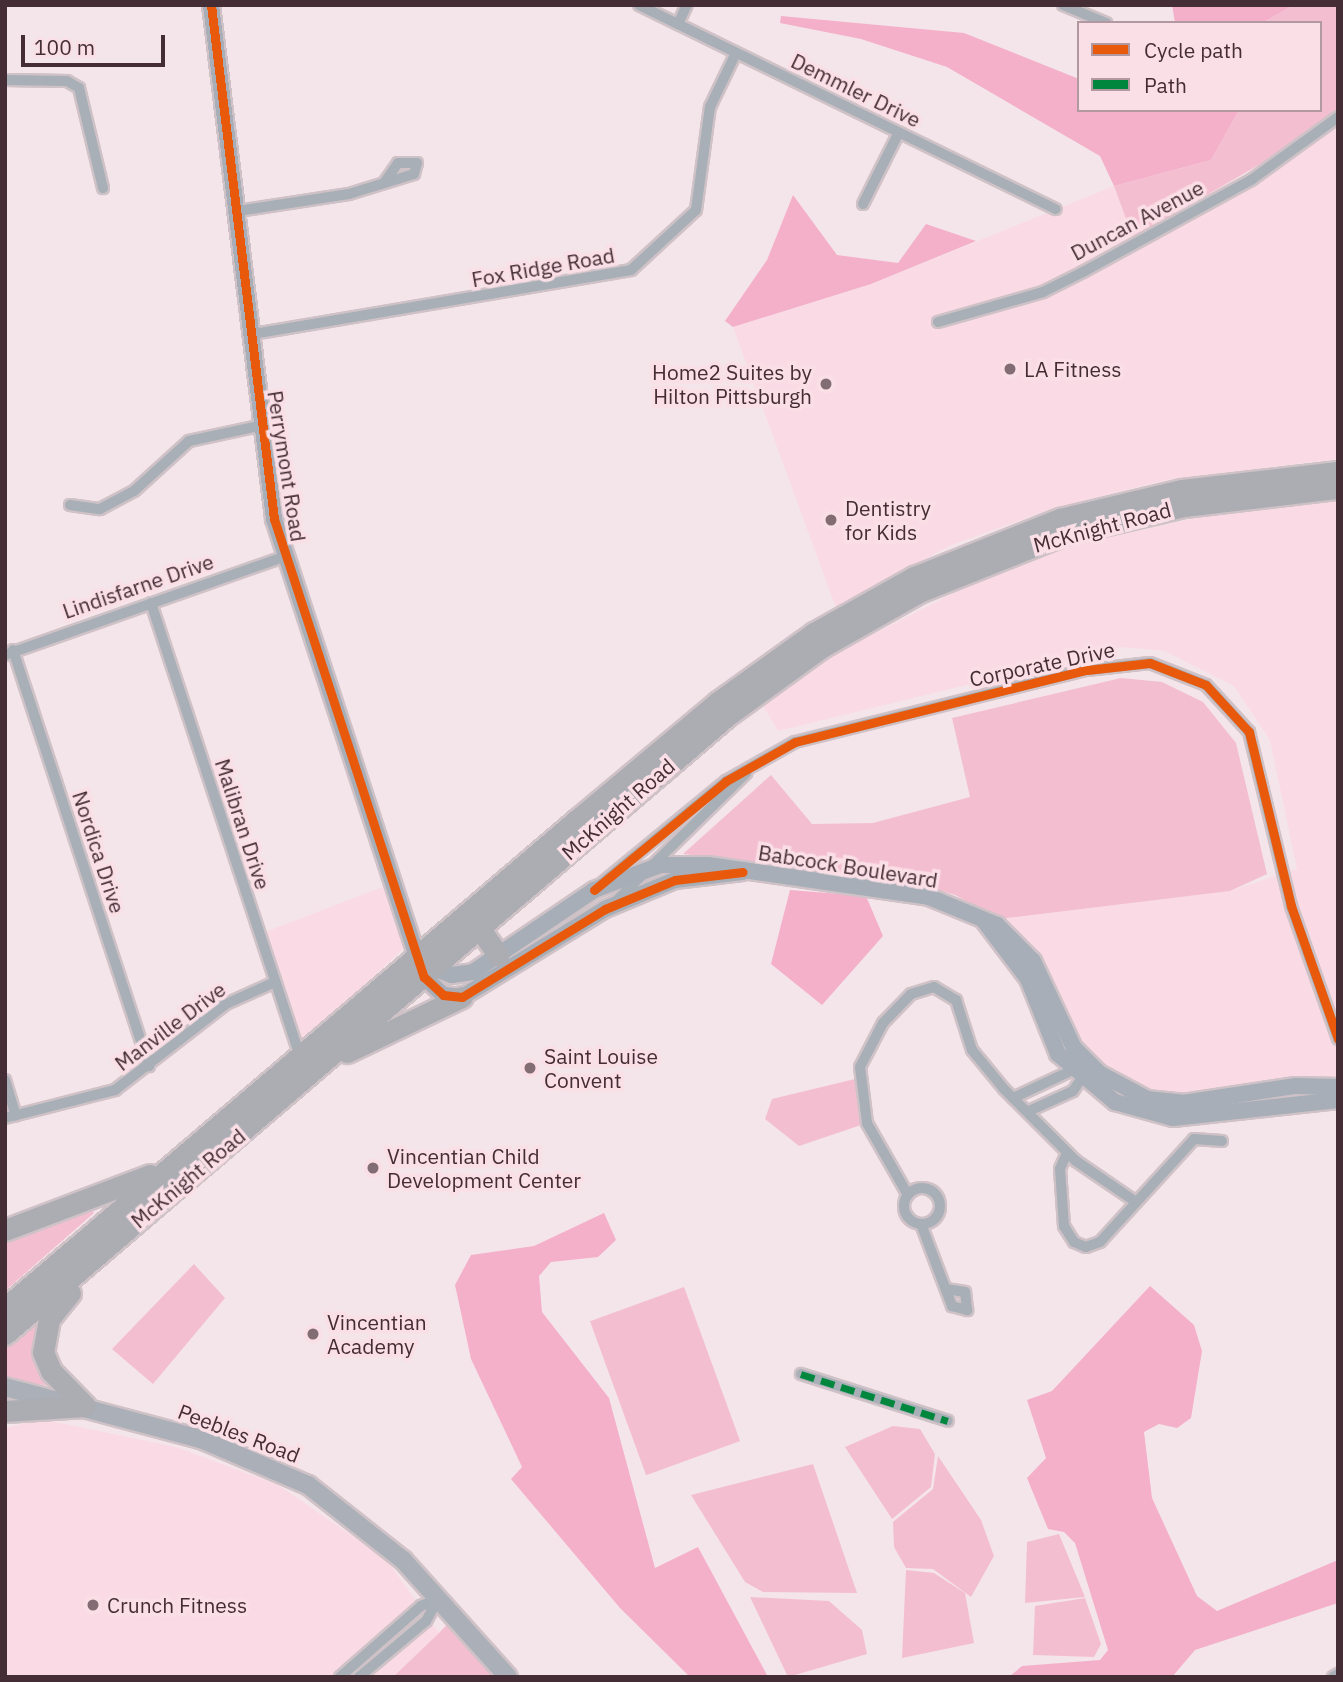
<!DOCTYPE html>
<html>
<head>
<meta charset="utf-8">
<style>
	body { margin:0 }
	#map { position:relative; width:1343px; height:1682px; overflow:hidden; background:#f4e5ea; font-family:"IBM Plex Sans",sans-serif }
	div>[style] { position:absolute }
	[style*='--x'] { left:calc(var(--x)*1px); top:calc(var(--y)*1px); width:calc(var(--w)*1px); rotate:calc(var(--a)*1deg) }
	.built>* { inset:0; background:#fadbe5 }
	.green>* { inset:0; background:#f4bed1; transform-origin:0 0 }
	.forest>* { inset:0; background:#f4b0c9 }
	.roads { filter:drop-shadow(2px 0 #cfc2c7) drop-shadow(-2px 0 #cfc2c7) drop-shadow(0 2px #cfc2c7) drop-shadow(0 -2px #cfc2c7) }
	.street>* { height:10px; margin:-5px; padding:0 5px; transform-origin:5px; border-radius:5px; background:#a8afb7 }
	.street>.ring { margin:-5px; padding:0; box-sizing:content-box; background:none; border:10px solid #a8afb7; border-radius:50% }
	.secondary>* { height:16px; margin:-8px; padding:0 8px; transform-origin:8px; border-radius:8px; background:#a7aeb7 }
	.primary>* { height:18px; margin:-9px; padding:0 9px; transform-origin:9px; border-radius:9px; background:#abafb7 }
	.highway>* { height:21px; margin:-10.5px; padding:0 10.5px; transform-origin:10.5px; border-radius:10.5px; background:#acacb3 }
	.quiet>* { height:7px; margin-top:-3.5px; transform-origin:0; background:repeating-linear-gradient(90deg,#00873e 0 14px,transparent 0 21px) }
	.cycleway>* { height:9px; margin:-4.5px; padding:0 4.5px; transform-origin:4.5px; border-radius:4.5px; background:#e8590c }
	.dots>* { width:19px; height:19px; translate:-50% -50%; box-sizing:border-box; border:4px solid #fadfe7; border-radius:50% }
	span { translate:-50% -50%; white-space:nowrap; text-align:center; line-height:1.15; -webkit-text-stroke:7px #fadfe7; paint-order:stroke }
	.street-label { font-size:21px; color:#452d35 }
	.poi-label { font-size:21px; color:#452d35 }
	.left { translate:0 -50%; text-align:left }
	.right { translate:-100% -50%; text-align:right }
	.frame { position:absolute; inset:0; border:7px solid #452d35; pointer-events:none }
	.legend { position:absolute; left:1077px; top:21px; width:245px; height:91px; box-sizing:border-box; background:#fadfe7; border:2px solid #b298a0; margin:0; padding:9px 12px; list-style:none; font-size:21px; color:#452d35 }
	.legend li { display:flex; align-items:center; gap:14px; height:35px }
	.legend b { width:35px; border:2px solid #b298a0 }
	.scale { position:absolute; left:21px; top:35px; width:144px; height:32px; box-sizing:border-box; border:4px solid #452d35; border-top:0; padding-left:9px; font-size:21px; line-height:24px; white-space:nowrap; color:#452d35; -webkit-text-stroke:5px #fadfe7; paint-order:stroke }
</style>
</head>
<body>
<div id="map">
	<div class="built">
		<div style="clip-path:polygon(1338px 117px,1338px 459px,1166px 480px,1054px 508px,949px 546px,836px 608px,733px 327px,871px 284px,1114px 186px,1135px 243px,1220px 197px)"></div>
		<div style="clip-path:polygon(1338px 501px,1338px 1080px,1325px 1076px,1164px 1097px,1116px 1078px,1070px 1034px,1047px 971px,999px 919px,1230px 891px,1297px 869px,1270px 740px,1234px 686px,1165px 651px,1122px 647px,778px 731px,763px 706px,840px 651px,995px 572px,1081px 542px,1216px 514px)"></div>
		<div style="clip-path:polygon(388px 885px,407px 945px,308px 1038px,300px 1037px,265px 932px)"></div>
		<div style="clip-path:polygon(41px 1419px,176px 1447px,278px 1485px,386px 1559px,439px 1633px,393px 1677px,5px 1677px,5px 1428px)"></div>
	</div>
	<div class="green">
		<div style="clip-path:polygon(1294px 5px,1338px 5px,1338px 109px,1262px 163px,1133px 238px,1114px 186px,1211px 160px,1239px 110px,1320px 110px,1320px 23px,1262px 23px)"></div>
		<div style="clip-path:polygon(1121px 678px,1162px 682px,1203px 702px,1236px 743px,1267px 874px,1230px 891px,999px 919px,955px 895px,912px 882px,683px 854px,771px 775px,812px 824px,873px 823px,970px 797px,952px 718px)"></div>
		<div style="clip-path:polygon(859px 1078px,867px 1123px,799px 1146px,765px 1119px,772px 1099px)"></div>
		<div style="clip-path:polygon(88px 1205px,94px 1213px,5px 1291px,5px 1239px)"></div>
		<div style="clip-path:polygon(194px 1264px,225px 1298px,153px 1384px,112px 1349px)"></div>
		<div style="left:684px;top:1287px;width:164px;height:100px;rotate:70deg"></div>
		<div style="clip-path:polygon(35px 1323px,39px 1325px,54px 1387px,5px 1378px,5px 1349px)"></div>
		<div style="clip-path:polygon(893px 1426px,920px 1429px,935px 1454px,931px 1487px,892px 1519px,845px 1447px)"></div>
		<div style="clip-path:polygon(938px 1456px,981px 1520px,994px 1556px,971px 1597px,933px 1569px,906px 1568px,894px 1547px,893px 1522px,933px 1489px)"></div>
		<div style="clip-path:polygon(813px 1464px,857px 1593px,763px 1592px,745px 1582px,691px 1495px)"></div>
		<div style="clip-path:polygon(1059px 1534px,1085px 1597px,1025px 1603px,1027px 1542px)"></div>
		<div style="clip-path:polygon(906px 1570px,934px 1573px,965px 1593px,974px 1643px,902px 1658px)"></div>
		<div style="clip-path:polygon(750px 1597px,829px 1601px,862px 1630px,867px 1654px,788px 1677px)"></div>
		<div style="clip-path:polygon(1085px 1598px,1101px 1644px,1094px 1657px,1033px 1655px,1035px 1606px)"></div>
		<div style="clip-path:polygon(455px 1616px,508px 1677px,393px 1677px,439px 1633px)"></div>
	</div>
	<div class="forest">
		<div style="clip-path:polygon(1172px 5px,1294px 5px,1262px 23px,1175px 23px)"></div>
		<div style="clip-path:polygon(781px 16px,964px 33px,1079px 79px,1079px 110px,1239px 110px,1211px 160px,1114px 186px,1100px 156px,947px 67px,861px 39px,780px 23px)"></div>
		<div style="clip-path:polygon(793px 195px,837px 255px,898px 263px,926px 224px,976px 241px,871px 284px,733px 327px,725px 321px,767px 260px)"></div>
		<div style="clip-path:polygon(790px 890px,866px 896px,883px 936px,822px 1005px,771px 964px)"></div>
		<div style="clip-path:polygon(604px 1213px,616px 1240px,598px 1257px,551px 1262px,539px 1276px,542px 1312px,609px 1398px,655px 1568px,698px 1547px,768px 1677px,690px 1677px,620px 1608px,511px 1479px,522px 1467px,471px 1359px,455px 1285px,471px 1255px,534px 1246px)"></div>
		<div style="clip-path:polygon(1150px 1286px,1194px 1325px,1202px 1351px,1191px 1418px,1177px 1428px,1159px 1424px,1144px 1432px,1152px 1498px,1197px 1596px,1217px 1611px,1338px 1560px,1338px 1603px,1195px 1650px,1172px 1677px,1009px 1677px,1022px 1666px,1100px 1660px,1108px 1650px,1075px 1543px,1064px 1532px,1048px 1529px,1027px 1478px,1046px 1458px,1027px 1400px,1052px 1391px)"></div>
	</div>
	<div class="roads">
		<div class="street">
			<div style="--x:639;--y:5;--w:464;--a:26.1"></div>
			<div style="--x:1063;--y:5;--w:47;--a:22.7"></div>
			<div style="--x:678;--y:24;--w:21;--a:-65"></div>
			<div style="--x:5;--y:80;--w:62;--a:0.9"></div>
			<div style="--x:67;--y:81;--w:14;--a:30"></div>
			<div style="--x:79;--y:88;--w:103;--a:76.5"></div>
			<div style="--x:863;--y:204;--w:80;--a:-63.4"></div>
			<div style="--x:238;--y:211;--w:112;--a:-8.7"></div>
			<div style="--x:349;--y:194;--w:68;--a:-17.1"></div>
			<div style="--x:414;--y:174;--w:11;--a:-75"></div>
			<div style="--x:417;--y:163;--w:19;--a:180"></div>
			<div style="--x:398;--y:163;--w:24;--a:125"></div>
			<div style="--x:938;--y:322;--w:109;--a:-15.9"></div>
			<div style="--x:1043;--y:292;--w:45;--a:-26.6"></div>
			<div style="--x:1083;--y:272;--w:192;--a:-28.7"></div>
			<div style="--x:1251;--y:180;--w:107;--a:-35.9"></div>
			<div style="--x:253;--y:334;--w:383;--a:-9.6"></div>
			<div style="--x:631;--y:270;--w:88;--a:-42.7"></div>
			<div style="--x:696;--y:210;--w:104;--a:-82.3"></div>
			<div style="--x:710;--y:107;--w:60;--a:-64.3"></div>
			<div style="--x:70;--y:505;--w:30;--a:8"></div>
			<div style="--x:100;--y:509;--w:38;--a:-28"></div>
			<div style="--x:134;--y:491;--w:74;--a:-42.3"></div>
			<div style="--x:189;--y:441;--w:72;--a:-12.1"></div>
			<div style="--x:151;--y:603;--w:478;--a:71.8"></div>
			<div style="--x:13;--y:650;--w:438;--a:71.9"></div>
			<div style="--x:5;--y:655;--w:296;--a:-19.4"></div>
			<div style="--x:601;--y:884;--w:162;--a:-39.5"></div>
			<div style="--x:726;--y:781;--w:79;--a:-29.5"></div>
			<div style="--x:795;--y:742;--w:301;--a:-13.9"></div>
			<div style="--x:1087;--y:670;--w:63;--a:-6.3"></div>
			<div style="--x:1150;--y:663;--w:60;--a:21.4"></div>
			<div style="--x:1206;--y:685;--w:64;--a:47.5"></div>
			<div style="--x:1249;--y:732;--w:179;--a:76.4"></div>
			<div style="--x:1291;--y:906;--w:141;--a:70.5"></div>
			<div style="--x:618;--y:899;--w:180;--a:-44.5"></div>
			<div style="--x:5;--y:1080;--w:37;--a:73"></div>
			<div style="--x:1013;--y:1098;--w:73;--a:-25.2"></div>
			<div style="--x:1029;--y:1111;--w:48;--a:-24.4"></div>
			<div style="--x:1073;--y:1091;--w:22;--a:-56"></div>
			<div style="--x:5;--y:1118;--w:114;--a:-14.3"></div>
			<div style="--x:115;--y:1090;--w:140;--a:-37.8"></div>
			<div style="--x:226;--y:1004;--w:54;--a:-24.2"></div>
			<div style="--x:1067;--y:1153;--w:17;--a:114"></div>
			<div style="--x:1060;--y:1169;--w:57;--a:86"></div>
			<div style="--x:1064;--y:1226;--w:19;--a:58"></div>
			<div style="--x:1074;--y:1242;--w:13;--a:23"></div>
			<div style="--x:1086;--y:1247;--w:15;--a:-20"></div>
			<div style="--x:1100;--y:1242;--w:139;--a:-47.6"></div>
			<div style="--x:1194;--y:1139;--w:28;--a:4"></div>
			<div class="ring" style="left:904px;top:1188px;width:26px;height:26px"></div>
			<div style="--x:908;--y:1195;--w:83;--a:-119.7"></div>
			<div style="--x:867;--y:1123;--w:56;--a:-97.1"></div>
			<div style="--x:860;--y:1067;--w:50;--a:-62.4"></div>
			<div style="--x:883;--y:1023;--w:40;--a:-46"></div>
			<div style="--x:911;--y:994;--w:24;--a:-17"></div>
			<div style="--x:934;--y:987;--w:26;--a:31"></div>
			<div style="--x:956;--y:1000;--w:52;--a:72.3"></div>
			<div style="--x:972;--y:1050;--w:50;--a:50.6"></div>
			<div style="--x:1004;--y:1089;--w:102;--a:45"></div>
			<div style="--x:1076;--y:1161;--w:73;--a:34.3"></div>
			<div style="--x:921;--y:1224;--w:88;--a:69.3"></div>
			<div style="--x:952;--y:1306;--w:16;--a:15"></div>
			<div style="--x:967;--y:1310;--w:18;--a:-96"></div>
			<div style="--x:965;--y:1292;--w:19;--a:-171"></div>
			<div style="--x:801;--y:1374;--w:154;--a:17.7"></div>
			<div style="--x:340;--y:1677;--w:108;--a:-41.2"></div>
			<div style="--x:421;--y:1606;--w:18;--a:-22"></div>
			<div style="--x:359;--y:1677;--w:87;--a:-39.9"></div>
			<div style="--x:426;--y:1621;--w:25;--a:-61"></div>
			<div style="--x:1333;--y:1677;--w:6;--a:-31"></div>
		</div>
		<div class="secondary">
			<div style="--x:211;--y:5;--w:518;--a:83.01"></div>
			<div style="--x:274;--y:519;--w:482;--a:71.9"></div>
			<div style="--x:424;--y:977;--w:26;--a:43"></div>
			<div style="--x:443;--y:995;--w:19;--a:6"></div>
			<div style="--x:462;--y:997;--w:168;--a:-31.6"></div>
			<div style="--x:605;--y:909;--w:76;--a:-22.5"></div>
			<div style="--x:675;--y:880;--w:68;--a:-6.7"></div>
			<div style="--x:984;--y:921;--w:73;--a:52.8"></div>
			<div style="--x:1028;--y:979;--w:81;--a:68.2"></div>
			<div style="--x:1058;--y:1054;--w:75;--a:40.1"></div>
			<div style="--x:1115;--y:1102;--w:60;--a:15.4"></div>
			<div style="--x:1173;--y:1118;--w:166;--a:-6.2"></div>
			<div style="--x:426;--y:966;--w:28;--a:19"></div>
			<div style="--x:452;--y:975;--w:21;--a:-8"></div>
			<div style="--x:473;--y:972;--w:146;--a:-34.1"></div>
			<div style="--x:594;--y:890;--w:71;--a:-20.7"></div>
			<div style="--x:660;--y:865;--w:48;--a:0"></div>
			<div style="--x:708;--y:865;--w:223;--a:8.2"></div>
			<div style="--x:929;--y:897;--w:74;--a:22.4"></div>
			<div style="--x:997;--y:925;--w:51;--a:45"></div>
			<div style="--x:1033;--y:961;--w:96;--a:64.8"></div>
			<div style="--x:1074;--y:1048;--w:35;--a:45"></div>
			<div style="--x:1099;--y:1073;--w:55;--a:28.4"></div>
			<div style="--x:1147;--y:1099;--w:36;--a:6"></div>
			<div style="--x:1183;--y:1103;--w:114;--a:-8.6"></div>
			<div style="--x:1296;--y:1086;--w:42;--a:1.4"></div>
		</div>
		<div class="primary">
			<div style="--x:5;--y:1387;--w:203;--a:14.9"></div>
			<div style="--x:201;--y:1439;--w:116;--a:23.3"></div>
			<div style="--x:308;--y:1485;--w:121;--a:38.3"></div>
			<div style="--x:403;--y:1560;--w:157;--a:48.1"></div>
		</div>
		<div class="highway">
			<div style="--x:480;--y:929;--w:32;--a:55"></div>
			<div style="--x:347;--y:1052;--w:127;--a:-25.6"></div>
			<div style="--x:5;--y:1230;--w:155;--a:-20.8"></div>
			<div style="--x:70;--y:1293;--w:33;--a:129"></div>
			<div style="--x:49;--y:1319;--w:34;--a:100"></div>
			<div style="--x:43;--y:1352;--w:21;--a:67"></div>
			<div style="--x:51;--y:1371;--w:49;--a:45.8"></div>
			<div style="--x:5;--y:1308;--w:753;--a:-40.48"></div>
			<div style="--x:578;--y:819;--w:182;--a:-39.9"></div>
			<div style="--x:718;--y:702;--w:118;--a:-35.7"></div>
			<div style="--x:814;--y:633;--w:115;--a:-29.2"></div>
			<div style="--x:914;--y:577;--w:157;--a:-21.7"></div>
			<div style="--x:1060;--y:519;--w:125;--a:-13.4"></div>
			<div style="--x:1182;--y:490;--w:157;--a:-6.6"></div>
			<div style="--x:5;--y:1334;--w:952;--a:-40.57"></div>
			<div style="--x:728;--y:715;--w:116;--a:-35.9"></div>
			<div style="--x:822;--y:647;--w:114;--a:-29.5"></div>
			<div style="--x:921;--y:591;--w:154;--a:-21.7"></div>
			<div style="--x:1064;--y:534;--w:123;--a:-13.1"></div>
			<div style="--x:1184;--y:506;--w:155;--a:-6.7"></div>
			<div style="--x:5;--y:1411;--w:80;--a:-3.6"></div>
		</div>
	</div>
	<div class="quiet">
		<div style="--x:801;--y:1374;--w:154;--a:17.7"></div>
	</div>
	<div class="cycleway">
		<div style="--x:211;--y:5;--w:518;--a:83.01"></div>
		<div style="--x:274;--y:519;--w:482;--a:71.9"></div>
		<div style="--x:424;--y:977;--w:26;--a:43"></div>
		<div style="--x:443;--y:995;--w:19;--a:6"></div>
		<div style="--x:462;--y:997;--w:168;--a:-31.6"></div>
		<div style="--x:605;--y:909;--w:76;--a:-22.5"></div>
		<div style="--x:675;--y:880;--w:68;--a:-6.7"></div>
		<div style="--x:594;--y:890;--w:171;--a:-39.5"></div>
		<div style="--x:726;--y:781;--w:79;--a:-29.5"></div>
		<div style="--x:795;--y:742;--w:301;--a:-13.9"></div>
		<div style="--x:1087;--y:670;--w:63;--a:-6.3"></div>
		<div style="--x:1150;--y:663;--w:60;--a:21.4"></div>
		<div style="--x:1206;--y:685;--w:64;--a:47.5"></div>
		<div style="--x:1249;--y:732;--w:179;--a:76.4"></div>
		<div style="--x:1291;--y:906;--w:141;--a:70.5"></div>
	</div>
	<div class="dots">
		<div style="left:1010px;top:369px;background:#826d74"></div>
		<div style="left:826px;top:384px;background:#826d74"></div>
		<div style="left:831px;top:520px;background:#826d74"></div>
		<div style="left:530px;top:1068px;background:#826d74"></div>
		<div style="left:373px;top:1168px;background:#826d74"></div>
		<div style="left:313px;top:1334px;background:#826d74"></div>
		<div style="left:93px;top:1605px;background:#826d74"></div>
	</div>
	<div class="street-label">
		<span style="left:856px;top:90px;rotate:26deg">Demmler Drive</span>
		<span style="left:1137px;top:220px;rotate:-28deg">Duncan Avenue</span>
		<span style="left:543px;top:267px;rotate:-10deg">Fox Ridge Road</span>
		<span style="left:287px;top:466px;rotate:81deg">Perrymont Road</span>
		<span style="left:1102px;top:527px;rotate:-15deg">McKnight Road</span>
		<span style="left:138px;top:586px;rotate:-19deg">Lindisfarne Drive</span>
		<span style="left:1042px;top:664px;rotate:-12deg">Corporate Drive</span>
		<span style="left:618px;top:809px;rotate:-41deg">McKnight Road</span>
		<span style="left:243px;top:824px;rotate:72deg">Malibran Drive</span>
		<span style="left:99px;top:852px;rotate:72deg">Nordica Drive</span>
		<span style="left:848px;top:866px;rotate:9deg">Babcock Boulevard</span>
		<span style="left:170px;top:1026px;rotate:-37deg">Manville Drive</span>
		<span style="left:188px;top:1178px;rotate:-40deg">McKnight Road</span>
		<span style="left:239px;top:1433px;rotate:21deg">Peebles Road</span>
	</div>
	<div class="poi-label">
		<span class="left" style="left:1024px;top:369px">LA Fitness</span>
		<span class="right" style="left:812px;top:384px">Home2 Suites by<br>Hilton Pittsburgh</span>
		<span class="left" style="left:845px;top:520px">Dentistry<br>for Kids</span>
		<span class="left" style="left:544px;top:1068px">Saint Louise<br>Convent</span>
		<span class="left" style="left:387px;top:1168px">Vincentian Child<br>Development Center</span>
		<span class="left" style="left:327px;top:1334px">Vincentian<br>Academy</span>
		<span class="left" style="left:107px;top:1605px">Crunch Fitness</span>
	</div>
	<div class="frame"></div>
	<ul class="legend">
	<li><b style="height:9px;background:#e8590c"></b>Cycle path</li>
	<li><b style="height:9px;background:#00873e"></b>Path</li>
	</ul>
	<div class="scale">100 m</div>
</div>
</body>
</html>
